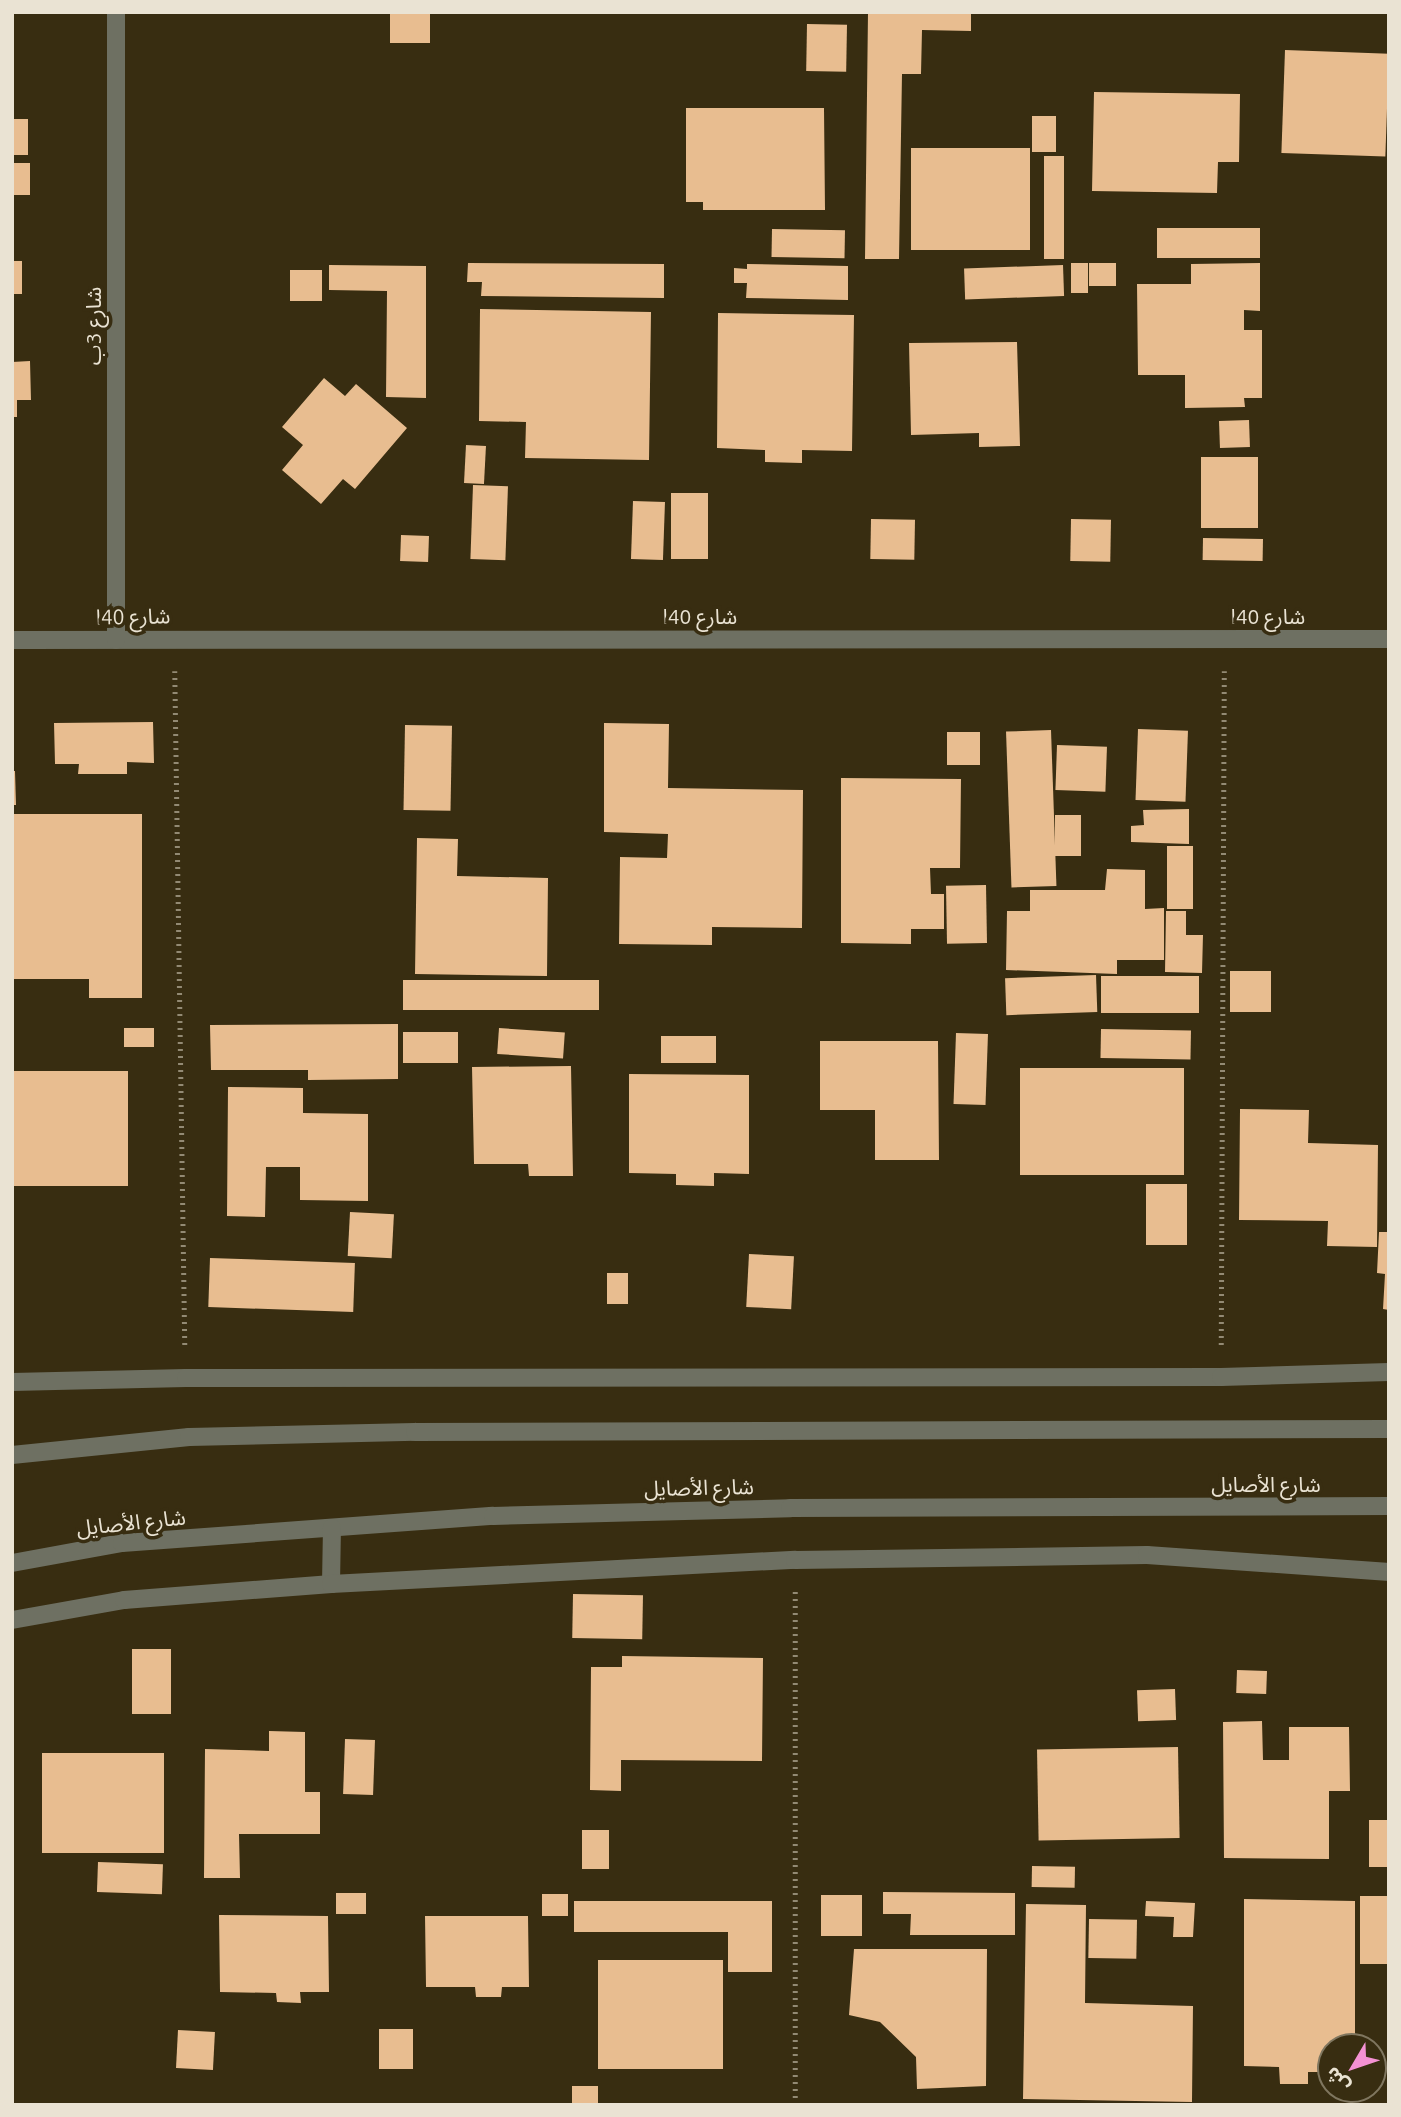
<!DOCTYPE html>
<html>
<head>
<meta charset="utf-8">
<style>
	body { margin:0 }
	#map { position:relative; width:1401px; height:2117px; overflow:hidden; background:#382d11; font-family:Ubuntu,"Noto Sans Arabic",sans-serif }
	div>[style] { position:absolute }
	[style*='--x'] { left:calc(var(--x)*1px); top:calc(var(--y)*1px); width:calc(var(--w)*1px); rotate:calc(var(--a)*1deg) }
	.building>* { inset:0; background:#e8bd90; transform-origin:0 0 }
	.path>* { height:4.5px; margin-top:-2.25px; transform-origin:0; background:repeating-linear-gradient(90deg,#938a74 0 2px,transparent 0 7px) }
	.minor>* { height:18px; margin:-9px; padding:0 9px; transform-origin:9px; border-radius:9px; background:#6e7062 }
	span { translate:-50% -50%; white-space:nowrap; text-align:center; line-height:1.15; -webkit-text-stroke:7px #382d11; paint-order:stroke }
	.street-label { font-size:21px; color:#eae3d3 }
	.frame { position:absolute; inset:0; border:14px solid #eae3d3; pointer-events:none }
	.north { position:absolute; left:1317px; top:2033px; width:70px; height:70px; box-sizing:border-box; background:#382d11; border:2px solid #7f765f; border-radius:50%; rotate:231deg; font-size:19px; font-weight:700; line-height:28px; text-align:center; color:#eae3d3 }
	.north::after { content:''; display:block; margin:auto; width:24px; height:32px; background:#f491d3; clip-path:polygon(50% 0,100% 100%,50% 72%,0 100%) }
</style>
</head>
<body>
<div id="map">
	<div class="building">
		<div style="left:390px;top:12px;width:40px;height:31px"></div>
		<div style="clip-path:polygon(868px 12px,971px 12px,971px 31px,922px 30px,921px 74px,902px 74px,899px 259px,865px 259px)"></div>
		<div style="left:807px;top:24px;width:40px;height:47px;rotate:1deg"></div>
		<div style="left:1285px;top:50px;width:104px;height:103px;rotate:2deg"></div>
		<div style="clip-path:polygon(1094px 92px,1240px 94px,1239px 162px,1218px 162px,1217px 193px,1092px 191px)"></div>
		<div style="clip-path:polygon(686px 108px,824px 108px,825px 210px,703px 210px,703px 202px,686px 202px)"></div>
		<div style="left:1032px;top:116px;width:24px;height:36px"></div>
		<div style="left:12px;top:119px;width:16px;height:36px"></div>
		<div style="left:911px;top:148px;width:119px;height:102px"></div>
		<div style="left:1044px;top:156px;width:20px;height:103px"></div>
		<div style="left:12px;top:163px;width:18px;height:32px"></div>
		<div style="left:1260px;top:228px;width:30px;height:103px;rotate:90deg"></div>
		<div style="left:772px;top:229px;width:73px;height:28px;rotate:1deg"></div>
		<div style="left:12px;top:261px;width:10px;height:33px"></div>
		<div style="clip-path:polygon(468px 263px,664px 264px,664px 298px,481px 296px,482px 282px,467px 282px)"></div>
		<div style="left:1071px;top:263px;width:17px;height:30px"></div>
		<div style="left:1089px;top:263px;width:27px;height:23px"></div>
		<div style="clip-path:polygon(1260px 263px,1260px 311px,1244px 310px,1244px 330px,1262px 330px,1262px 398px,1244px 398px,1245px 407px,1185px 408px,1185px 375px,1138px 375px,1137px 284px,1191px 284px,1191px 264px)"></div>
		<div style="clip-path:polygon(747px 264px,848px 266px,848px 300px,746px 298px,747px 283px,734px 283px,734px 268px,747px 269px)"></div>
		<div style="clip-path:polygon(329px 265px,426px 266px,426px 398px,386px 397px,387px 291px,329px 290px)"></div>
		<div style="left:1063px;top:265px;width:31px;height:99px;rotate:88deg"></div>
		<div style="left:290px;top:270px;width:32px;height:31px"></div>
		<div style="clip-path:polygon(480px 309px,651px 312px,649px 460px,525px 458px,526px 422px,479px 421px)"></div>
		<div style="clip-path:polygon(718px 313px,854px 315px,852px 451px,802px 450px,802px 463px,765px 462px,765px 450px,717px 448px)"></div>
		<div style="clip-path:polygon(1017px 342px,1020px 446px,979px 447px,979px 433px,911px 435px,909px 343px)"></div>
		<div style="clip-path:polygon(30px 361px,31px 400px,17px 400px,17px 417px,12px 417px,12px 362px)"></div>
		<div style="clip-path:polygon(324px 378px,345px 396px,356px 384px,407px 428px,355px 489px,343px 479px,321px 504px,282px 470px,303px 445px,282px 427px)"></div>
		<div style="left:1249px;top:420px;width:27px;height:30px;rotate:88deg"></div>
		<div style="left:466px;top:445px;width:20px;height:38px;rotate:3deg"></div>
		<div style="left:1201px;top:457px;width:57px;height:71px"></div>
		<div style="left:473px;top:485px;width:35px;height:74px;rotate:2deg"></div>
		<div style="left:671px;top:493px;width:37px;height:66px"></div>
		<div style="left:633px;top:501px;width:32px;height:58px;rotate:2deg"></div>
		<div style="left:871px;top:519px;width:44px;height:40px;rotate:1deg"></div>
		<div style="left:1071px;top:519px;width:40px;height:42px;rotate:1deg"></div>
		<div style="left:401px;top:535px;width:28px;height:26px;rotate:2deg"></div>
		<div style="left:1203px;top:538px;width:60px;height:22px;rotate:1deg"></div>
		<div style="clip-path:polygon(153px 722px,154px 763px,127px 762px,127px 774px,78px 774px,79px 764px,55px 764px,54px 723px)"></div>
		<div style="clip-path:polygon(604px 723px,669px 724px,668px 788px,803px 790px,802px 928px,712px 927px,712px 945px,619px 944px,620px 857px,667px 858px,668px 834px,604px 832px)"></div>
		<div style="left:405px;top:725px;width:47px;height:85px;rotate:1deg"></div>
		<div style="left:1138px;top:729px;width:50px;height:71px;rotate:2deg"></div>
		<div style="left:1051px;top:730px;width:156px;height:45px;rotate:88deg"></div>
		<div style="left:947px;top:732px;width:33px;height:33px"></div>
		<div style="left:1057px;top:745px;width:50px;height:45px;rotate:2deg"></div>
		<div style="clip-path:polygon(12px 771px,15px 771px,16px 805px,12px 805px)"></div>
		<div style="clip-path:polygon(841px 778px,961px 779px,960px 868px,930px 868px,931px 894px,944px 894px,944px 929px,911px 929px,911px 944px,841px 943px)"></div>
		<div style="clip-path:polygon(1189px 809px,1189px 844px,1131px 842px,1131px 826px,1144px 825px,1143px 810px)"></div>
		<div style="clip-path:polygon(12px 814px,142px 814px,142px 998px,89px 998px,89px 979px,12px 979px)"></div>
		<div style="left:1055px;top:815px;width:26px;height:41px"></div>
		<div style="clip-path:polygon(417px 838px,458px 839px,457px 876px,548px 878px,547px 976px,415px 974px)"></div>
		<div style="left:1167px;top:846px;width:26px;height:63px"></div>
		<div style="clip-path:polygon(1107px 869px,1145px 870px,1145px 909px,1164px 908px,1164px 960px,1117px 960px,1117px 974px,1006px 970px,1007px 911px,1030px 911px,1030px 890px,1105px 890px)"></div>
		<div style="left:986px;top:885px;width:58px;height:40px;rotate:89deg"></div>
		<div style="clip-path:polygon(1166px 911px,1186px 911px,1186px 935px,1203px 935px,1202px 973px,1165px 972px)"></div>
		<div style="left:1230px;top:971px;width:41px;height:41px"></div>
		<div style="left:1096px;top:975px;width:37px;height:91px;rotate:88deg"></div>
		<div style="left:1101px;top:976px;width:98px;height:37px"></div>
		<div style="left:403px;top:980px;width:196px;height:30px"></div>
		<div style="clip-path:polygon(398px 1024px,398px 1079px,308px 1080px,308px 1070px,211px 1070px,210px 1025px)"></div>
		<div style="left:154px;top:1028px;width:19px;height:30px;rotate:90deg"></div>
		<div style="left:499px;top:1028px;width:66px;height:26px;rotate:4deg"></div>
		<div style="left:1101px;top:1029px;width:90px;height:29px;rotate:1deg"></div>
		<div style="left:403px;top:1032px;width:55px;height:31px"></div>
		<div style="left:956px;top:1033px;width:32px;height:71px;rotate:2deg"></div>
		<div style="left:661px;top:1036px;width:55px;height:27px"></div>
		<div style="clip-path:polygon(820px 1041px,938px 1041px,939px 1160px,875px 1160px,875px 1110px,820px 1110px)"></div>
		<div style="clip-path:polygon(571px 1066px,573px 1176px,529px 1176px,528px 1164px,474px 1164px,472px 1067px)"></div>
		<div style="left:1020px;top:1068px;width:164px;height:107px"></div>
		<div style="left:12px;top:1071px;width:116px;height:115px"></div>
		<div style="clip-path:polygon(629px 1074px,749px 1075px,749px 1174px,714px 1173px,714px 1186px,676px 1185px,676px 1174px,629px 1173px)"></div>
		<div style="clip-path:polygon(228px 1087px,303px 1088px,303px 1113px,368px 1114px,368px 1201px,300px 1200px,300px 1167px,266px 1167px,265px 1217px,227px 1216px)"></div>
		<div style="clip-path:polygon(1240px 1109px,1309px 1110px,1308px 1143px,1378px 1145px,1377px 1247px,1327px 1246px,1328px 1221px,1239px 1220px)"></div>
		<div style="left:1146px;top:1184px;width:41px;height:61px"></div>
		<div style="left:350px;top:1212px;width:44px;height:44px;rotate:3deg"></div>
		<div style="clip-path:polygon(1379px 1232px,1389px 1232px,1389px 1310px,1383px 1309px,1385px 1274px,1377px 1273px)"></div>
		<div style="left:749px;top:1254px;width:45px;height:53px;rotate:3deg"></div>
		<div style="left:210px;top:1258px;width:145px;height:49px;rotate:2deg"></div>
		<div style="left:607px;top:1273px;width:21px;height:31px"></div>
		<div style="left:573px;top:1594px;width:70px;height:44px;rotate:1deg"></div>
		<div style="left:132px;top:1649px;width:39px;height:65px"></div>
		<div style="clip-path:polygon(622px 1656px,763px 1658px,762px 1761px,621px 1760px,621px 1791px,590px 1790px,591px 1667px,622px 1667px)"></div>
		<div style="left:1237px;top:1670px;width:30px;height:23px;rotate:2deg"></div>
		<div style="left:1175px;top:1689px;width:31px;height:38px;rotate:88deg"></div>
		<div style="clip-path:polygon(1262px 1721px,1263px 1760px,1289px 1760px,1289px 1727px,1349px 1727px,1350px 1791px,1329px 1791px,1329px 1859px,1224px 1858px,1223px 1722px)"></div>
		<div style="clip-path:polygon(269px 1731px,305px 1732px,305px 1792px,320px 1792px,320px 1834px,239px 1834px,240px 1878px,204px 1878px,205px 1749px,269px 1751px)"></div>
		<div style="left:345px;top:1739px;width:30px;height:55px;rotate:2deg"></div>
		<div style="left:1178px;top:1747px;width:91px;height:141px;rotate:89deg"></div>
		<div style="left:42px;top:1753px;width:122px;height:100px"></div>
		<div style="left:1369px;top:1820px;width:20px;height:47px"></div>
		<div style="left:582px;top:1830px;width:27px;height:39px"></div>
		<div style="left:98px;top:1862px;width:65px;height:30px;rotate:2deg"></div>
		<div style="left:1032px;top:1866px;width:43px;height:21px;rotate:1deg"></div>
		<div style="clip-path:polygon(883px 1892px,1015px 1893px,1015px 1935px,910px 1935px,911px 1914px,883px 1914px)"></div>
		<div style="left:366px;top:1893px;width:21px;height:30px;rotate:90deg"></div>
		<div style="left:542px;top:1894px;width:26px;height:22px"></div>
		<div style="left:821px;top:1895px;width:41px;height:41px"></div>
		<div style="left:1360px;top:1896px;width:29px;height:68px"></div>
		<div style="clip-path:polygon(1244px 1899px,1355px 1901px,1355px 2047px,1331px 2047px,1331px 2072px,1308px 2072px,1308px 2084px,1280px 2084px,1279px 2067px,1244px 2066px)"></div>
		<div style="clip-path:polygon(574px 1901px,772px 1901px,772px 1972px,728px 1972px,728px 1932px,574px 1932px)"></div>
		<div style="clip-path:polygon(1146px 1901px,1195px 1903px,1193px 1937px,1173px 1937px,1174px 1917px,1145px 1916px)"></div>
		<div style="clip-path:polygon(1026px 1904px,1086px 1905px,1085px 2003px,1193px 2006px,1192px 2102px,1023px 2099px)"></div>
		<div style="clip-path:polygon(219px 1915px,328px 1916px,329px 1992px,300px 1992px,301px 2003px,277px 2002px,276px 1993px,220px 1992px)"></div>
		<div style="clip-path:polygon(425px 1916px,528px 1916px,529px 1987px,502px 1987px,501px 1997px,476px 1997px,475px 1987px,426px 1987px)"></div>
		<div style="left:1089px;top:1919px;width:48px;height:39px;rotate:1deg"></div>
		<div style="clip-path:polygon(854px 1949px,987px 1949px,986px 2086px,917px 2089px,916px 2057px,880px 2022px,849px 2015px)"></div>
		<div style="left:598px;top:1960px;width:125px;height:109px"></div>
		<div style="left:413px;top:2029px;width:40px;height:34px;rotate:90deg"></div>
		<div style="left:178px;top:2030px;width:37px;height:38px;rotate:3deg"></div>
		<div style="left:572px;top:2086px;width:26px;height:19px"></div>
	</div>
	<div class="path">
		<div style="--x:175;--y:671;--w:677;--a:89.15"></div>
		<div style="--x:1221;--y:1345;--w:674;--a:-89.74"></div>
		<div style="--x:795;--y:2105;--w:514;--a:-90"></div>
	</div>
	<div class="minor">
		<div style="--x:12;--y:640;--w:1377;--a:-0.04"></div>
		<div style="--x:116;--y:640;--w:628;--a:-90"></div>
		<div style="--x:12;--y:1382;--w:174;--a:-1.3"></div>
		<div style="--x:186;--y:1378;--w:1035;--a:-0.06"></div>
		<div style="--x:1221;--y:1377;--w:168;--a:-1.7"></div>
		<div style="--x:12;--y:1455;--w:178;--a:-5.8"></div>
		<div style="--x:189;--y:1437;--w:226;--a:-1.3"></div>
		<div style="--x:415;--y:1432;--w:974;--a:-0.18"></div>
		<div style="--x:12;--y:1563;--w:112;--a:-10.3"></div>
		<div style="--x:122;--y:1543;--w:372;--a:-4.2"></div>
		<div style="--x:493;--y:1516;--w:297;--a:-1.5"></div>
		<div style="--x:790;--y:1508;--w:599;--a:-0.19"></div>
		<div style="--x:331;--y:1584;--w:56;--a:-89"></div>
		<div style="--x:12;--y:1620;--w:114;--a:-10.1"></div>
		<div style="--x:124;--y:1600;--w:208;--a:-4.4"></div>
		<div style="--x:331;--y:1584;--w:465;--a:-3"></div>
		<div style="--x:795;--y:1560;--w:352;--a:-0.8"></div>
		<div style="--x:1147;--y:1555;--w:243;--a:4"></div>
	</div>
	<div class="street-label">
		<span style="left:93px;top:326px;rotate:-90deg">شارع 3ب</span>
		<span style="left:133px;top:616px;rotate:-1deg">شارع 40ا</span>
		<span style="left:700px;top:616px">شارع 40ا</span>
		<span style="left:1268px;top:616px">شارع 40ا</span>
		<span style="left:1266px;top:1484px">شارع الأصايل</span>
		<span style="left:699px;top:1487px;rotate:-1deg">شارع الأصايل</span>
		<span style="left:131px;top:1522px;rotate:-6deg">شارع الأصايل</span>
	</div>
	<div class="frame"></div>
	<div class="north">ش</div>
</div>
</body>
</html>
